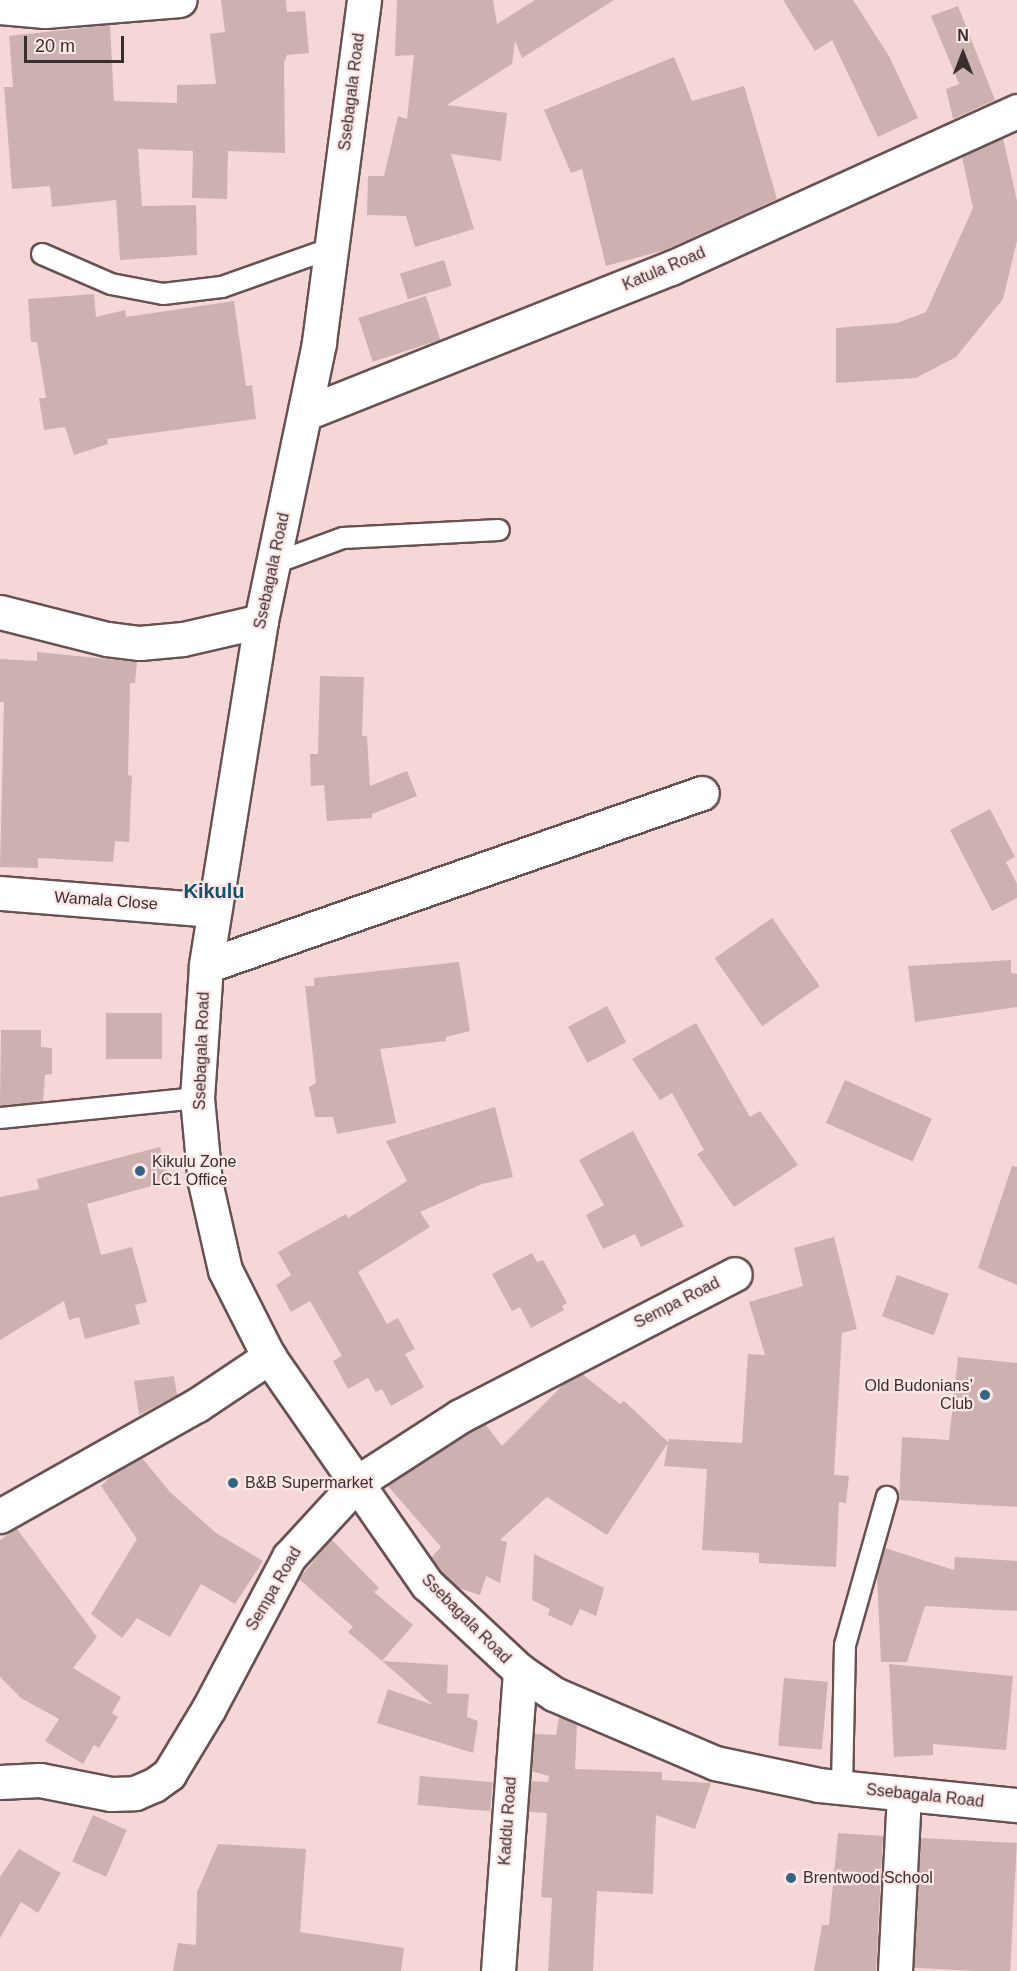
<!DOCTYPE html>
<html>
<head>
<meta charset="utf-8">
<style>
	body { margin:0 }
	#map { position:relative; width:1017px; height:1971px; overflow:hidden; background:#f5d7d7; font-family:Arial,sans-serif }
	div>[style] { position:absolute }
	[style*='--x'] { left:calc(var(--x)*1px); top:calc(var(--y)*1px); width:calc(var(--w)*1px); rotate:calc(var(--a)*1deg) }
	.building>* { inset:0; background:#cdb1b1; transform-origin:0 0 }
	.roads { filter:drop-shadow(2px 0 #695051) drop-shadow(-2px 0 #695051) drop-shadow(0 2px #695051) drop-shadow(0 -2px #695051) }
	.service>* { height:20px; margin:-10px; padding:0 10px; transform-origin:10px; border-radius:10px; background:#fff }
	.minor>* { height:33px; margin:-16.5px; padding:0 16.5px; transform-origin:16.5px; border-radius:16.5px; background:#fff }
	.dots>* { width:16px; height:16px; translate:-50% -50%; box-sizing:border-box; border:3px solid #fee6e6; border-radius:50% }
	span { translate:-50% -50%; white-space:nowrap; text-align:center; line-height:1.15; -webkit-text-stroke:4.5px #fee6e6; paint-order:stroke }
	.street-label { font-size:16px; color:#392e2e }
	.poi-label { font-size:16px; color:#392e2e }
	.left { translate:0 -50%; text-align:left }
	.right { translate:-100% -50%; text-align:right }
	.quarter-label { font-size:20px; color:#125271; font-weight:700 }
	.north { position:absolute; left:933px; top:24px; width:60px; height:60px; -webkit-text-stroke:4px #fee6e6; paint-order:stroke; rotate:0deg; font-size:16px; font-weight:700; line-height:24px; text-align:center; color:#392e2e }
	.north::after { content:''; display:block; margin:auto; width:21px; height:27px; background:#392e2e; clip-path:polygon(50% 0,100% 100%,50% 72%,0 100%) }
	.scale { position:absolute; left:24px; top:36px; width:100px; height:27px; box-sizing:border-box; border:3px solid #392e2e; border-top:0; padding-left:8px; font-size:18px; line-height:21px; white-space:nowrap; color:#392e2e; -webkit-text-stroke:4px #fee6e6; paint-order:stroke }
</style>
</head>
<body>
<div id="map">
	<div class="building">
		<div style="clip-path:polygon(221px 0,286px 0,287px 12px,305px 11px,309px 53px,287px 55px,284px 63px,285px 153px,228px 151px,227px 199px,192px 198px,193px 151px,138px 149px,142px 206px,196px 205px,197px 255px,120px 260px,116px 200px,52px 207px,50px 186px,12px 189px,4px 87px,13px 87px,9px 36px,110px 25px,114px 101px,177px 103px,177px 85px,216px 84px,210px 34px,225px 32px)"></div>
		<div style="clip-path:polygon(397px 0,493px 0,497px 24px,535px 0,614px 0,522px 58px,515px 41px,512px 64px,447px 105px,507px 113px,501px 161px,451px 154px,474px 229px,415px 247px,406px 216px,367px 215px,368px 176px,384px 176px,398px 116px,407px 119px,414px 55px,395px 56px)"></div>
		<div style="clip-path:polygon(783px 0,853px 0,889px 56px,918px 118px,878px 137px,832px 40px,815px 51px)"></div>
		<div style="clip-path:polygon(958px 6px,995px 100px,953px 119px,946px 89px,959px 84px,931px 16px)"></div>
		<div style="clip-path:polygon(674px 57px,692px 101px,744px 86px,777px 199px,665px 250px,606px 266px,582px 169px,571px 173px,544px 110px)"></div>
		<div style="clip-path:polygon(1003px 138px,1017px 201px,1017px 241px,1003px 299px,956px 357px,916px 378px,836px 383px,836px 328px,897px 323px,926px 312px,973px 208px,962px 157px)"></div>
		<div style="left:444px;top:260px;width:27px;height:46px;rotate:73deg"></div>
		<div style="clip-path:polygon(94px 294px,96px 317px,125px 310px,126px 317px,234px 301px,246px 386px,252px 385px,256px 419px,107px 439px,108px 444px,74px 455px,65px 427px,44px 430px,39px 398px,46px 398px,37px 342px,31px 342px,28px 299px)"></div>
		<div style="left:426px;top:296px;width:46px;height:71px;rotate:72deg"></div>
		<div style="clip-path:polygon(37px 652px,137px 662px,135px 683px,130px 683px,128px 775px,132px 776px,129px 842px,115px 841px,113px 862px,38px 858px,38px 868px,0 867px,4px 702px,0 702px,0 659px,37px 661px)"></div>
		<div style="clip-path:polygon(320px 676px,364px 677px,362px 736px,367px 736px,370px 786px,407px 771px,417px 796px,372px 814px,372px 818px,327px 821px,324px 785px,311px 786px,310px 754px,318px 754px)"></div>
		<div style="clip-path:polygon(990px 809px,1015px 857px,1006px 862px,1017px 884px,1017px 898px,992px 911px,950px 830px)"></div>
		<div style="left:772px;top:918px;width:83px;height:70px;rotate:55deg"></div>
		<div style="clip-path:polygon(1011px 960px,1011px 973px,1017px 974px,1017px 1007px,915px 1022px,908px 966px)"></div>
		<div style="clip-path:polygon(459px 962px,470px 1031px,446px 1037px,446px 1041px,380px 1049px,396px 1123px,337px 1134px,333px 1117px,315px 1117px,309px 1087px,316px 1083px,305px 986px,314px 986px,314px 978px)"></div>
		<div style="left:607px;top:1006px;width:41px;height:44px;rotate:62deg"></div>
		<div style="left:106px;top:1013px;width:56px;height:46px"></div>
		<div style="clip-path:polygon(696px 1023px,750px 1117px,760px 1111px,798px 1165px,734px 1207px,697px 1154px,704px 1150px,672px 1093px,660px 1100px,632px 1059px)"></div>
		<div style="clip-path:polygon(1px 1030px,41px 1030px,41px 1047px,52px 1048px,52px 1074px,45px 1075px,43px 1102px,0 1106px)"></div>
		<div style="left:845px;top:1080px;width:95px;height:47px;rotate:24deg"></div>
		<div style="clip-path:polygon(495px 1107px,513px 1177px,482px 1184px,420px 1212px,430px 1227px,358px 1272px,387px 1324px,398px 1318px,415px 1349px,405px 1354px,424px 1387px,391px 1406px,382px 1389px,376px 1392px,368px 1378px,348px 1389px,333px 1361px,342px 1356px,310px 1301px,291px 1312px,276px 1285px,291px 1275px,278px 1252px,346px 1214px,348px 1218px,407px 1181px,386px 1141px)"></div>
		<div style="clip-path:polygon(633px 1131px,684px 1226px,641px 1247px,635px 1234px,603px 1249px,586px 1215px,604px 1205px,579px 1160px)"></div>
		<div style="clip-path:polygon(160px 1147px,169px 1181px,87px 1204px,101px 1255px,132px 1247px,147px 1302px,135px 1305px,140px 1324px,85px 1339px,79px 1317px,69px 1320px,64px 1301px,0 1340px,0 1197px,39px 1189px,37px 1179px)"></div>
		<div style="clip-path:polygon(1012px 1166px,1017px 1167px,1017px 1285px,978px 1268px)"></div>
		<div style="clip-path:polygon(834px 1237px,857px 1329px,842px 1333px,834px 1475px,849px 1476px,846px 1503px,839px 1502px,836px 1567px,759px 1563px,759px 1553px,702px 1550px,707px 1469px,664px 1466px,668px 1443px,607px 1535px,547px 1497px,500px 1540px,507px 1542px,500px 1583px,486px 1576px,480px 1595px,459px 1588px,441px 1572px,431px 1558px,441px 1547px,387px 1485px,485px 1424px,502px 1446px,564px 1384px,582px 1374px,620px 1404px,624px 1401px,668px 1442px,669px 1439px,742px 1443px,748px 1354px,765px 1355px,749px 1302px,803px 1286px,794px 1248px)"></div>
		<div style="clip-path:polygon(532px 1253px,537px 1262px,543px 1260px,567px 1303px,562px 1306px,564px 1310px,531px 1328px,520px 1307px,512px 1311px,492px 1274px)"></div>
		<div style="left:897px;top:1275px;width:55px;height:44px;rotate:20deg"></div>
		<div style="clip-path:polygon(958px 1357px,1017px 1363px,1017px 1507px,899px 1500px,902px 1437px,949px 1440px)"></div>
		<div style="clip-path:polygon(174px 1376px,177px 1395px,139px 1415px,134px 1381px)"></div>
		<div style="clip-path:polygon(142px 1458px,170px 1492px,216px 1533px,263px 1561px,235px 1604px,201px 1584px,170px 1637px,137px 1618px,122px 1638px,91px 1614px,137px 1539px,101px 1486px,113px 1474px)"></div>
		<div style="clip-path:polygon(17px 1529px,97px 1637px,73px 1668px,121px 1697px,112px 1713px,118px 1717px,99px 1748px,94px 1745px,83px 1764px,45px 1741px,59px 1719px,21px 1698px,0 1677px,0 1540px)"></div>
		<div style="clip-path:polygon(331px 1539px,379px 1588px,374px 1592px,413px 1625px,382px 1661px,348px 1632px,353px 1627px,299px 1579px)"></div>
		<div style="clip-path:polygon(885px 1548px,954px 1570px,955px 1557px,1017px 1561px,1017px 1611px,925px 1606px,907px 1662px,881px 1662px,877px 1576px)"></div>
		<div style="clip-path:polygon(534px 1554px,604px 1588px,596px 1616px,580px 1609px,572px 1626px,548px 1615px,550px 1609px,532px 1600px)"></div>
		<div style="clip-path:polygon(382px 1661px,448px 1665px,447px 1693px,469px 1694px,467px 1717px,478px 1721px,473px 1753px,377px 1723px,388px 1689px,433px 1705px)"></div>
		<div style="clip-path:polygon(889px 1664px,1013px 1676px,1006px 1750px,933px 1744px,933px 1755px,894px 1757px)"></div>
		<div style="left:784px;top:1678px;width:44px;height:68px;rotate:5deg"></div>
		<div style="clip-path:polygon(559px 1717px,577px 1724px,575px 1769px,662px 1772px,662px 1780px,711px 1783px,695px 1829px,656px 1815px,653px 1894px,597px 1891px,593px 1971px,548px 1971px,552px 1898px,541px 1897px,547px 1813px,528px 1812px,531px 1781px,548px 1782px,549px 1776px,531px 1771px,534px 1734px,556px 1735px)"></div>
		<div style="left:420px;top:1776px;width:73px;height:29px;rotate:5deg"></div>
		<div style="left:93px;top:1815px;width:37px;height:51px;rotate:24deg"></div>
		<div style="clip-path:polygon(838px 1833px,883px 1836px,876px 1971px,814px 1971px,822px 1925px,829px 1925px)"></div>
		<div style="left:921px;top:1838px;width:96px;height:130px;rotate:3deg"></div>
		<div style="clip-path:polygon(218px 1844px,306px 1849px,300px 1932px,404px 1948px,401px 1971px,173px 1971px,178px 1943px,196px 1945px,197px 1892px)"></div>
		<div style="clip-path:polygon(19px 1849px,61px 1873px,38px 1913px,21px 1902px,0 1938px,0 1877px)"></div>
	</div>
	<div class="roads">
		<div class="service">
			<div style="--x:42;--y:254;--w:75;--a:23.5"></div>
			<div style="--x:111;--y:284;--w:53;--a:10.9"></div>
			<div style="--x:163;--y:294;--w:59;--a:-6.8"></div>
			<div style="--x:222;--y:287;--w:117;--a:-19.5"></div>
			<div style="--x:275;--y:563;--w:72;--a:-20.2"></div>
			<div style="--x:343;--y:538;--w:156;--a:-2.9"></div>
			<div style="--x:0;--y:1118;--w:198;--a:-5.8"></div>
			<div style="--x:842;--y:1787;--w:142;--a:-88.8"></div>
			<div style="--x:845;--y:1645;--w:154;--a:-74.2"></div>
		</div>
		<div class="minor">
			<div style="--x:364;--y:0;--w:346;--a:97.5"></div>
			<div style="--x:319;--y:343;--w:284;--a:101.8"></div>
			<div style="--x:261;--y:621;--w:349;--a:99.1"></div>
			<div style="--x:206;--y:966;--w:132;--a:93.9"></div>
			<div style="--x:197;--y:1098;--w:84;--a:84.6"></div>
			<div style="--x:205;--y:1182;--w:90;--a:77.2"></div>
			<div style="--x:225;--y:1270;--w:97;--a:63.2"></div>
			<div style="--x:269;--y:1357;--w:277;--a:55.2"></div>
			<div style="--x:427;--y:1584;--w:127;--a:43.1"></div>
			<div style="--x:520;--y:1671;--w:41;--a:34.1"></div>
			<div style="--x:554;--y:1694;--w:175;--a:23.2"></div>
			<div style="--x:715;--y:1763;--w:106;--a:11.9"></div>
			<div style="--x:819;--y:1785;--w:199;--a:5.8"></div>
			<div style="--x:0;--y:7;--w:45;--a:5.1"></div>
			<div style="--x:45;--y:11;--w:135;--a:-4.7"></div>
			<div style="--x:306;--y:413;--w:393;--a:-21.7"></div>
			<div style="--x:671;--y:268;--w:380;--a:-24.4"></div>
			<div style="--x:0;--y:612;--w:110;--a:14.2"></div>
			<div style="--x:107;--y:639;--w:33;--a:7"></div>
			<div style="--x:140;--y:643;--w:43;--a:-5.3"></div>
			<div style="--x:183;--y:639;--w:80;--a:-13"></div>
			<div style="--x:0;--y:893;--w:213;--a:4.6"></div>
			<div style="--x:206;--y:966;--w:525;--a:-19.23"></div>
			<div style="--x:0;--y:1516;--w:226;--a:-29.4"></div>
			<div style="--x:197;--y:1405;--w:87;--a:-33.7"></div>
			<div style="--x:0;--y:1782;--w:40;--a:-2.9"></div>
			<div style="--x:40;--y:1780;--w:72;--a:11.2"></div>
			<div style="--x:111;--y:1794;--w:24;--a:-2"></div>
			<div style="--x:135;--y:1793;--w:21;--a:-23"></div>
			<div style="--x:154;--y:1785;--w:19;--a:-36"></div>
			<div style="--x:169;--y:1774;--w:77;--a:-58.8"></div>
			<div style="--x:209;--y:1708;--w:171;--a:-62.1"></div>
			<div style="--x:289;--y:1557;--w:102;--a:-47.4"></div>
			<div style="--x:358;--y:1482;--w:121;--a:-32.9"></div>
			<div style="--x:460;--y:1416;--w:309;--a:-27.3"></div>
			<div style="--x:498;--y:1971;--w:301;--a:-85.8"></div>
			<div style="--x:895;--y:1971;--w:177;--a:-87.1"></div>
		</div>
	</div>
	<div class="dots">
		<div style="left:140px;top:1171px;background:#326683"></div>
		<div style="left:985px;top:1395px;background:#326683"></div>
		<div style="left:233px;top:1483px;background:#326683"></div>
		<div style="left:791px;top:1878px;background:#326683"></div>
	</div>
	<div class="street-label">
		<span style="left:352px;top:92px;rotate:-83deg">Ssebagala Road</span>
		<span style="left:664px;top:269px;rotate:-23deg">Katula Road</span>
		<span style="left:272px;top:571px;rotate:-78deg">Ssebagala Road</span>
		<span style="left:106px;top:901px;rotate:4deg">Wamala Close</span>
		<span style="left:202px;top:1051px;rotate:-88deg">Ssebagala Road</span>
		<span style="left:677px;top:1303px;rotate:-27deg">Sempa Road</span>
		<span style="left:274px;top:1589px;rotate:-60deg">Sempa Road</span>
		<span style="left:466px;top:1619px;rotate:45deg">Ssebagala Road</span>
		<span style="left:925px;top:1796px;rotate:6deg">Ssebagala Road</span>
		<span style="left:508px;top:1821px;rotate:-86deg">Kaddu Road</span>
	</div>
	<div class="poi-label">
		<span class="left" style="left:152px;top:1171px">Kikulu Zone<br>LC1 Office</span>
		<span class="right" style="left:973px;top:1395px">Old Budonians’<br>Club</span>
		<span class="left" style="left:245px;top:1483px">B&amp;B Supermarket</span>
		<span class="left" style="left:803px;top:1878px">Brentwood School</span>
	</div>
	<div class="quarter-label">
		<span style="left:214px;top:891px">Kikulu</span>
	</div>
	<div class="north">N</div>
	<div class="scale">20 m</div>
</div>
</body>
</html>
